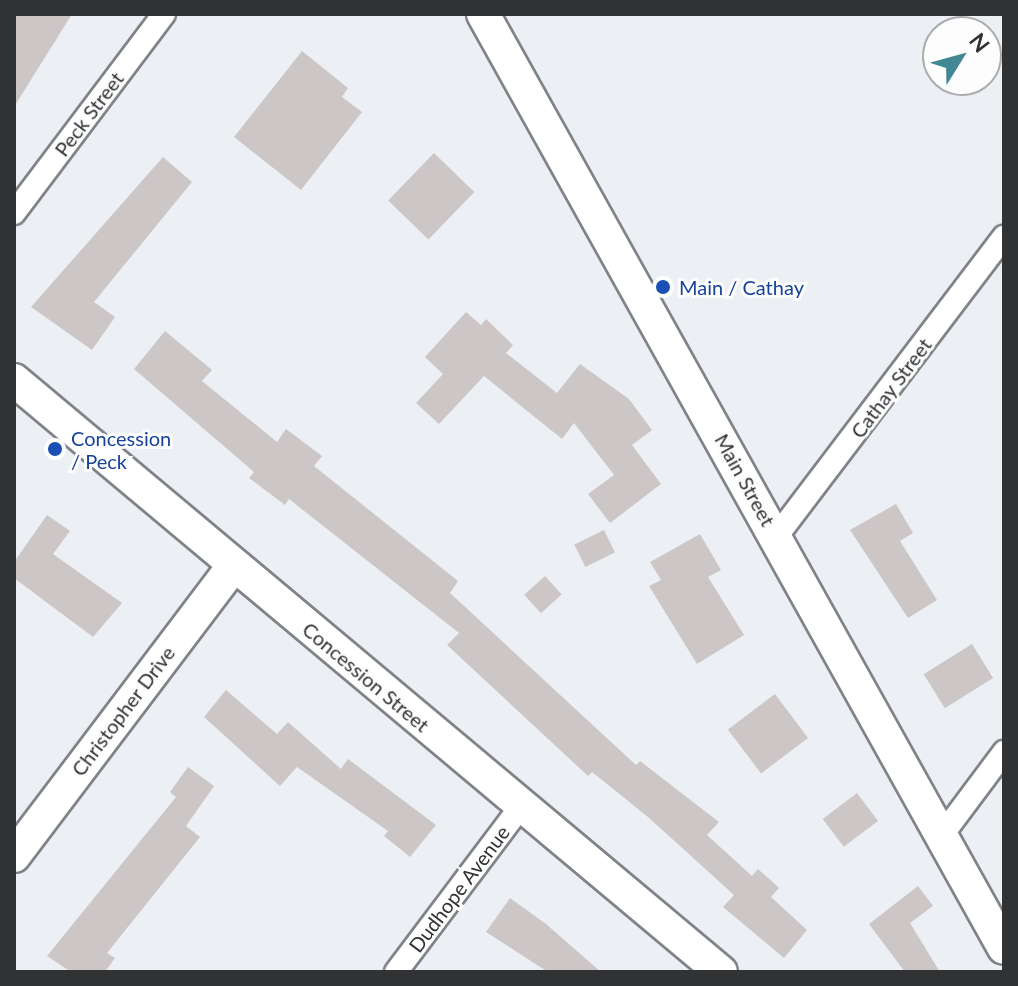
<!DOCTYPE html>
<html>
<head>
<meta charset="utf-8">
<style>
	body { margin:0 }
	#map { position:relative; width:1018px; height:986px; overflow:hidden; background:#ecf0f5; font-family:Lato,sans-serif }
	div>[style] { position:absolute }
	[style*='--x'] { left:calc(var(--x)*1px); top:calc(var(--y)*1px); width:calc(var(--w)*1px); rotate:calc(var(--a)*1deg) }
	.building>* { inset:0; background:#ccc6c7; transform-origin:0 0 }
	.roads { filter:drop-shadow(2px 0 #808387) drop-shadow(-2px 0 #808387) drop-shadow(0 2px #808387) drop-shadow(0 -2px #808387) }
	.street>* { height:22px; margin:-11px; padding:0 11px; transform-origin:11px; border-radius:11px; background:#fff }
	.secondary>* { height:32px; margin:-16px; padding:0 16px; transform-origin:16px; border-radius:16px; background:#fff }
	.dots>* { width:22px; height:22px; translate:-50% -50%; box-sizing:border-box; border:4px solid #fdfdfe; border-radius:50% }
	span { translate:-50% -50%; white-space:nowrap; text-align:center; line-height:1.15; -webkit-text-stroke:6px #fdfdfe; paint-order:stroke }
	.street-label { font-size:20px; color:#303233 }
	.transit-label { font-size:20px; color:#164399 }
	.left { translate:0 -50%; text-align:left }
	.frame { position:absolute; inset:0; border:16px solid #303233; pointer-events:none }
	.north { position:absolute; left:922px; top:16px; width:80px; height:80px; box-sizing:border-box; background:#fdfdfe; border:2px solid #abacad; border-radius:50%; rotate:53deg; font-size:22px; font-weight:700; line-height:32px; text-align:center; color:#303233 }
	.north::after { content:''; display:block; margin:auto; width:28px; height:36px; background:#428794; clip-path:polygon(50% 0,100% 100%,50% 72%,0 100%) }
</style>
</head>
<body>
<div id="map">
	<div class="building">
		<div style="clip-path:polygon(14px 14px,72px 14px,14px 107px)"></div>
		<div style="clip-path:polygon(302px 51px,348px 88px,342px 97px,362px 112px,301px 190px,234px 137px)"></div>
		<div style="left:434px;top:153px;width:56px;height:66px;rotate:44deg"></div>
		<div style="clip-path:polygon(163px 157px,192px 182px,94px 302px,115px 317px,92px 350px,31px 307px)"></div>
		<div style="clip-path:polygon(466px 312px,481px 325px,486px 319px,513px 345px,506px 353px,557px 393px,580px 364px,629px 399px,652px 430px,632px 445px,661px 484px,610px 523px,588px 494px,614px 475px,574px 423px,562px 439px,484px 376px,439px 424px,416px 403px,443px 374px,425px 357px)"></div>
		<div style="clip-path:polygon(165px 331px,212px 370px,202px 381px,277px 442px,286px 429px,322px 456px,314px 466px,458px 581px,450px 593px,636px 765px,640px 761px,719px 822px,707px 835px,752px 876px,758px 869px,779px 888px,771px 897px,807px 930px,784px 958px,723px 907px,734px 895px,648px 817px,592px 772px,588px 776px,447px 645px,459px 633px,289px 499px,285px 505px,249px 478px,254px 472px,134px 369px)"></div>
		<div style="clip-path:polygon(896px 504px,913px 533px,900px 541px,937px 600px,908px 618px,850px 530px)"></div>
		<div style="clip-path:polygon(47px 515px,70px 531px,53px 554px,122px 603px,93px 637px,14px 578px,14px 562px)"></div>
		<div style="left:604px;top:530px;width:25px;height:33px;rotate:64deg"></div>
		<div style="clip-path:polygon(700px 534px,721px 570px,708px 577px,744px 635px,697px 664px,649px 586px,661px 580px,650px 562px)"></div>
		<div style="left:545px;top:576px;width:25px;height:28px;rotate:48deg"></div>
		<div style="left:972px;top:644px;width:40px;height:57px;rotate:58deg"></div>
		<div style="clip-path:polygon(226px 690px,277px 734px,288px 722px,341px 769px,348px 759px,436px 825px,410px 857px,384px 836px,388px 831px,297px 767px,280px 786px,204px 717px)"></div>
		<div style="left:775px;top:694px;width:55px;height:59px;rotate:53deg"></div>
		<div style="clip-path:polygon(188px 767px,214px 786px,186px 826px,200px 837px,107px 953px,115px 958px,105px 972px,71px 972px,47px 956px,176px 797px,170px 792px)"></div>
		<div style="left:857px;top:793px;width:35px;height:43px;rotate:53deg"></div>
		<div style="clip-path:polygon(918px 886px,933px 906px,910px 923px,940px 972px,905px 972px,869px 924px)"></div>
		<div style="clip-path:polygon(510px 898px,546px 924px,601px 972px,548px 972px,486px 932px)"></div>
	</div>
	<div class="roads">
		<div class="street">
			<div style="--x:14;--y:213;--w:249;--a:-53"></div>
			<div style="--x:776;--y:537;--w:377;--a:-52.8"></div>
			<div style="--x:942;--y:835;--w:104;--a:-53.2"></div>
			<div style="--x:396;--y:972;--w:209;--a:-53"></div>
		</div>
		<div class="secondary">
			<div style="--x:483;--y:14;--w:1069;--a:60.85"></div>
			<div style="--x:14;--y:380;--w:922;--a:39.94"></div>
			<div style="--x:14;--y:856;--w:363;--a:-52.9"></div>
		</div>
	</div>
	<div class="dots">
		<div style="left:663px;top:287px;background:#1a4fb4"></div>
		<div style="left:55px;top:449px;background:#1a4fb4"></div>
	</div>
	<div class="street-label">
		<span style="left:89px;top:114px;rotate:-53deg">Peck Street</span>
		<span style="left:891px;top:388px;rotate:-53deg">Cathay Street</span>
		<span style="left:745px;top:480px;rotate:61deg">Main Street</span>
		<span style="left:366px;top:677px;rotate:40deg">Concession Street</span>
		<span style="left:123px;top:711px;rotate:-53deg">Christopher Drive</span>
		<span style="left:459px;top:889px;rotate:-53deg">Dudhope Avenue</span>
	</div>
	<div class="transit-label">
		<span class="left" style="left:679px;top:287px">Main / Cathay</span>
		<span class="left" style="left:71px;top:450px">Concession<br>/ Peck</span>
	</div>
	<div class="frame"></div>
	<div class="north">N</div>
</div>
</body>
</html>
